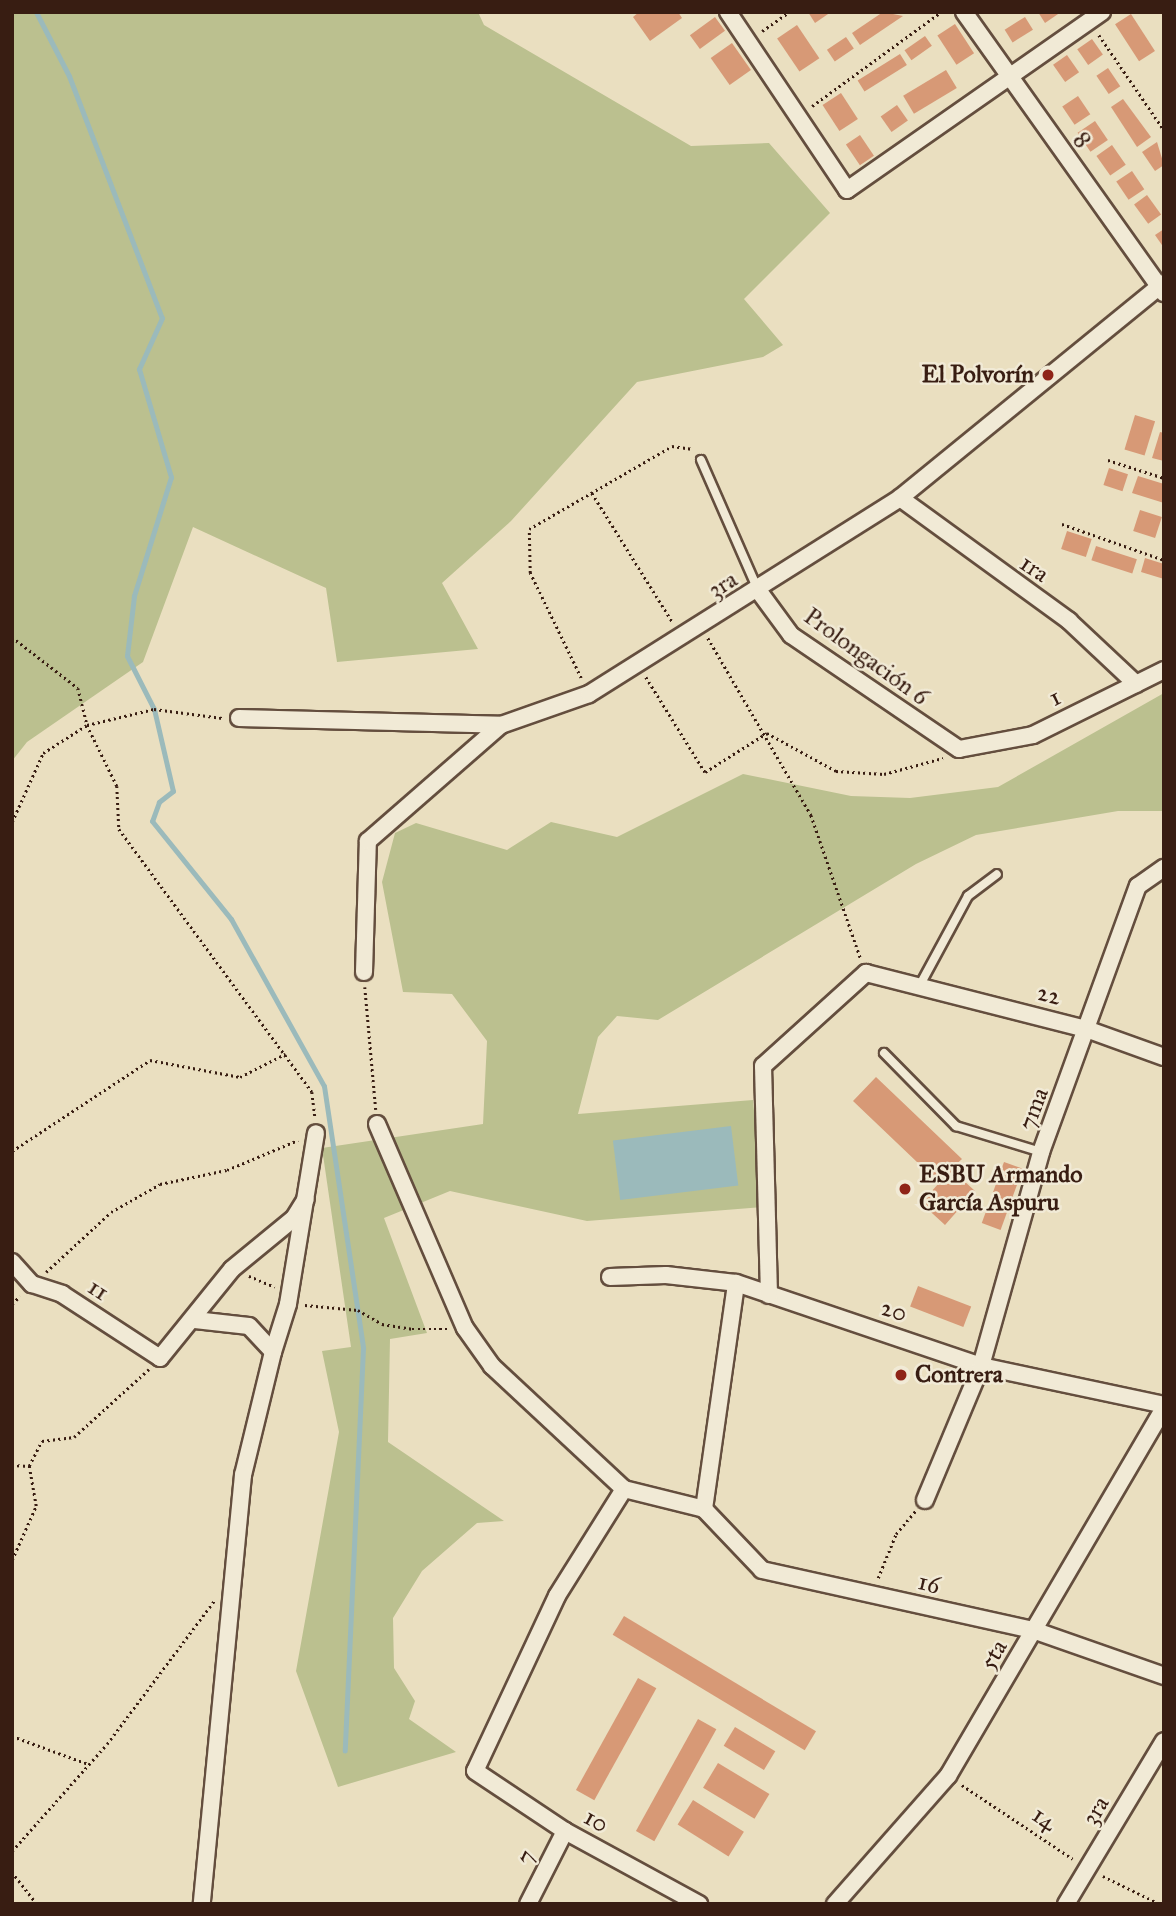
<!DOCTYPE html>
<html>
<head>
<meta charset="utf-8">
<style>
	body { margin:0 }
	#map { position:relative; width:1176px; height:1916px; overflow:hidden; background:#eadfc0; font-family:"IM FELL Great Primer",serif }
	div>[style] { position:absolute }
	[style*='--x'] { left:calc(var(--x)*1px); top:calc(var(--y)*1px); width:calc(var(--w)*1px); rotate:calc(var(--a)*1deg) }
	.green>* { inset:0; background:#bbc08f }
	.water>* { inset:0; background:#9bbabb; transform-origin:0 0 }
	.stream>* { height:5px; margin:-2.5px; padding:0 2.5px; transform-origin:2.5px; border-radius:2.5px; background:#9bbabb }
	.building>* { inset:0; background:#d79976; transform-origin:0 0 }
	.path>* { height:2.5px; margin-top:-1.25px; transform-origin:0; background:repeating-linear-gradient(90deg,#381d12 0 2px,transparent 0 5.5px) }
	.roads { filter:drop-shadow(2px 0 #644e3e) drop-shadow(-2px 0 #644e3e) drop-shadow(0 2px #644e3e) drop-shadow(0 -2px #644e3e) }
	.service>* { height:8px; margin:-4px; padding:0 4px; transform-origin:4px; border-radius:4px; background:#f1ead6 }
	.minor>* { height:16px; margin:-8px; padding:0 8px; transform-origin:8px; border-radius:8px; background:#f1ead6 }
	.dots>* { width:19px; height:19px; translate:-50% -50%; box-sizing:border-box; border:4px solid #f1ead6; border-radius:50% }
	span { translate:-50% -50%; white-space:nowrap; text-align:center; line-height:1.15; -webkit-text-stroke:5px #f1ead6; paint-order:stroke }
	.street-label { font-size:24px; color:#381d12 }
	.poi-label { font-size:24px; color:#381d12; font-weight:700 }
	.right { translate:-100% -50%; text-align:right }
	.left { translate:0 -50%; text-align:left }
	.frame { position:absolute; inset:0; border:14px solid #381d12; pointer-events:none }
</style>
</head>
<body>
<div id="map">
	<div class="green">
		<div style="clip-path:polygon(12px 12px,478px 12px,484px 25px,691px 146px,769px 143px,830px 213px,744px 299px,783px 345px,763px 357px,637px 382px,511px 521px,442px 583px,478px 649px,337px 662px,326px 588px,193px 527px,143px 662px,27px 742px,12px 761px)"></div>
		<div style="clip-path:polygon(1164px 693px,1164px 811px,1118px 811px,976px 835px,916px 864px,658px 1020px,617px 1016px,598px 1037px,578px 1114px,753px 1100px,763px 1207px,587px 1221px,450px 1191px,384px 1218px,427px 1333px,390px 1339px,388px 1442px,504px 1521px,477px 1523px,422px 1571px,393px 1618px,394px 1668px,415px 1701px,409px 1719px,456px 1752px,338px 1787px,296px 1671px,339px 1432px,322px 1351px,351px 1347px,322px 1148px,483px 1124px,487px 1041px,452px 994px,403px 992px,382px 882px,395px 833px,416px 823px,507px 850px,551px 822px,617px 837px,743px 774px,851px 796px,910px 798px,998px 787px)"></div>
	</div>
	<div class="water">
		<div style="left:731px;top:1126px;width:60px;height:119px;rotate:83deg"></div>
	</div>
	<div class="stream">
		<div style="--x:36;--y:12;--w:72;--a:62.7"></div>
		<div style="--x:69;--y:76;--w:259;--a:69"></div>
		<div style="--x:162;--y:318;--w:56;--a:114.3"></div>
		<div style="--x:139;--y:369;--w:113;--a:73.5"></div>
		<div style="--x:171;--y:477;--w:125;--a:107.3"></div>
		<div style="--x:134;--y:596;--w:60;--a:96.7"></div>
		<div style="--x:127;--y:656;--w:59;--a:63"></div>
		<div style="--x:154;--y:709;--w:84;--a:77"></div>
		<div style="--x:173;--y:791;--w:18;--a:142"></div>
		<div style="--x:159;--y:802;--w:20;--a:110"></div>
		<div style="--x:152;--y:821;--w:126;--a:51.1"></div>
		<div style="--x:231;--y:919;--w:191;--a:60.9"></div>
		<div style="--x:324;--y:1086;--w:265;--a:81.5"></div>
		<div style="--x:363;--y:1348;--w:403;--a:92.6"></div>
	</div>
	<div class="building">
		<div style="clip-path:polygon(639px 12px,678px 12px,682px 18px,650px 41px,633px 17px)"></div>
		<div style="clip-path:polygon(808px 12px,831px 12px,815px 23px)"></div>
		<div style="clip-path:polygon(883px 12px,903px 16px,860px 45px,852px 33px)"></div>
		<div style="clip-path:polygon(1038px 12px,1061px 12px,1045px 23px)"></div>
		<div style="left:1131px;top:14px;width:44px;height:19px;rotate:57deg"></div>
		<div style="left:715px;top:17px;width:17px;height:31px;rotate:54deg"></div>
		<div style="left:1025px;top:17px;width:15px;height:24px;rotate:58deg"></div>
		<div style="left:955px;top:24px;width:35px;height:21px;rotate:57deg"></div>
		<div style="left:797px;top:25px;width:40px;height:24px;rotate:56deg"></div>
		<div style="left:925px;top:36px;width:12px;height:25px;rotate:55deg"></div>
		<div style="left:846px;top:37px;width:14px;height:23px;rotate:56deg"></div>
		<div style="left:1092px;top:39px;width:19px;height:18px;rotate:55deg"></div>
		<div style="left:732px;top:43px;width:33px;height:26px;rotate:55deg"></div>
		<div style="left:900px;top:54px;width:13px;height:50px;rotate:58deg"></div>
		<div style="left:1067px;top:55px;width:21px;height:17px;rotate:55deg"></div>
		<div style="left:1108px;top:68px;width:22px;height:14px;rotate:56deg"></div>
		<div style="left:946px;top:70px;width:21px;height:50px;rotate:59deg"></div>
		<div style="left:841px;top:93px;width:31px;height:22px;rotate:57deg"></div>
		<div style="left:1078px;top:96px;width:22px;height:19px;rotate:56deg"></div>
		<div style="clip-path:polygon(1123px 99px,1151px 137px,1137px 147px,1111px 107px)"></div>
		<div style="left:897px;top:105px;width:19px;height:20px;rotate:55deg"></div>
		<div style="left:1095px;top:121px;width:23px;height:21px;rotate:56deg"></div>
		<div style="left:860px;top:135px;width:25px;height:17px;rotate:56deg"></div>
		<div style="clip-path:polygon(1157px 142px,1164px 165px,1155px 171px,1142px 152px)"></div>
		<div style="left:1112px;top:145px;width:24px;height:19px;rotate:55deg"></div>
		<div style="left:1132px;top:171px;width:22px;height:19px;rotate:56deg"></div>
		<div style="left:1147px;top:195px;width:24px;height:16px;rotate:54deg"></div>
		<div style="clip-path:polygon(1164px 229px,1164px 248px,1155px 235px)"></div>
		<div style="left:1135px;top:415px;width:21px;height:36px;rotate:17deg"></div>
		<div style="clip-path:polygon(1160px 432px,1164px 433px,1164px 461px,1152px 458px)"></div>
		<div style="left:1109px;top:468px;width:20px;height:18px;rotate:18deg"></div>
		<div style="clip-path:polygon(1138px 476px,1164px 484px,1164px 503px,1132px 493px)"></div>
		<div style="left:1140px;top:510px;width:23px;height:22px;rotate:18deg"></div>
		<div style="left:1067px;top:531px;width:26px;height:19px;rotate:18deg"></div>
		<div style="left:1096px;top:546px;width:43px;height:15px;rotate:18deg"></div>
		<div style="clip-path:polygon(1145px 558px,1164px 564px,1164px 579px,1141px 572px)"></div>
		<div style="clip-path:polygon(876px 1077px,962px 1159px,951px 1169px,975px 1191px,945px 1225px,921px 1203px,939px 1183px,853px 1101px)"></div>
		<div style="left:1004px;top:1162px;width:20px;height:65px;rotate:20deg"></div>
		<div style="left:918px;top:1286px;width:57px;height:22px;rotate:21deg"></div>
		<div style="left:624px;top:1616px;width:224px;height:22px;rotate:31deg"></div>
		<div style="left:638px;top:1678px;width:21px;height:128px;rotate:29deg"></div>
		<div style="left:698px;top:1719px;width:21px;height:128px;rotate:29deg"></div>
		<div style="left:735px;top:1727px;width:47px;height:22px;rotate:31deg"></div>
		<div style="left:718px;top:1763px;width:60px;height:29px;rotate:31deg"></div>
		<div style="left:693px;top:1800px;width:60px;height:29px;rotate:32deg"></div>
	</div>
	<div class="path">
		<div style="--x:762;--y:31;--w:33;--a:-35"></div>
		<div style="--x:1099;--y:35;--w:115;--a:55.6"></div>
		<div style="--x:812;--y:106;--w:160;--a:-36.1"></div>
		<div style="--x:1108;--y:460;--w:59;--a:17.8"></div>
		<div style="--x:592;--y:493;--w:151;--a:58"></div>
		<div style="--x:1062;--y:524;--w:108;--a:19.4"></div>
		<div style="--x:12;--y:637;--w:83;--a:37.7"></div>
		<div style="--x:78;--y:688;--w:38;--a:76"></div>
		<div style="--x:87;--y:725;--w:68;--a:63.8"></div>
		<div style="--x:117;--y:786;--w:43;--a:87.3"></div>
		<div style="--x:119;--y:829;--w:326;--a:53.7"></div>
		<div style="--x:312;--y:1092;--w:26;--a:83"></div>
		<div style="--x:708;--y:638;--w:205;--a:59.8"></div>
		<div style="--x:811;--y:815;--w:152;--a:70.9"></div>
		<div style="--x:646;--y:677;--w:112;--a:58.2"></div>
		<div style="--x:705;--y:772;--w:73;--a:-32.2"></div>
		<div style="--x:581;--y:678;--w:117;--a:-115.9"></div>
		<div style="--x:530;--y:573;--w:44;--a:-91.3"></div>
		<div style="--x:529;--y:529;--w:165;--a:-30.1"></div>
		<div style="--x:672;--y:446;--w:21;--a:8"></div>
		<div style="--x:767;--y:733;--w:79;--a:28.8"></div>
		<div style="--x:836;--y:771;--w:48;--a:3.6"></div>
		<div style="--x:884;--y:774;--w:61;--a:-15.2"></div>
		<div style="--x:12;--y:822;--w:76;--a:-65.8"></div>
		<div style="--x:43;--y:753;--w:52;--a:-32.5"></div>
		<div style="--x:87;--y:725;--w:69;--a:-13.4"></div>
		<div style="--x:154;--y:709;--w:69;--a:7.5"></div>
		<div style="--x:365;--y:987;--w:123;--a:84.9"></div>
		<div style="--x:12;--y:1151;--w:165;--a:-33.4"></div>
		<div style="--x:150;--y:1060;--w:92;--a:10.7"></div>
		<div style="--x:240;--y:1077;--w:51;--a:-27.1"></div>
		<div style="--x:46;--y:1272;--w:88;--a:-42.7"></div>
		<div style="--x:111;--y:1212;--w:56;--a:-29.7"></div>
		<div style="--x:160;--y:1184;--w:68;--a:-11.8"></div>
		<div style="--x:227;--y:1170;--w:77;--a:-22.9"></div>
		<div style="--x:249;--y:1276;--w:28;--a:23"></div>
		<div style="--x:12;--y:1304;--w:11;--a:-45"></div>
		<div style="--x:305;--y:1305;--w:53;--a:5.4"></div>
		<div style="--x:358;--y:1310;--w:28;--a:30"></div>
		<div style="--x:382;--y:1324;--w:30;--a:9"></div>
		<div style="--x:412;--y:1329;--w:36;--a:0"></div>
		<div style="--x:12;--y:1465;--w:17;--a:3"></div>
		<div style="--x:12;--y:1560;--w:59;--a:-66"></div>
		<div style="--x:36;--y:1506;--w:41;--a:-99.9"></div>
		<div style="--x:29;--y:1466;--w:28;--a:-63"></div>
		<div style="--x:42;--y:1441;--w:32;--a:-7"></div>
		<div style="--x:74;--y:1437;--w:101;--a:-42.2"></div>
		<div style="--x:878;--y:1578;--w:48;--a:-67.8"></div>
		<div style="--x:896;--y:1534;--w:30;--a:-50"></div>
		<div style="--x:12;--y:1736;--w:81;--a:20.2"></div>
		<div style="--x:962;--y:1785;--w:133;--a:33.7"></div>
		<div style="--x:12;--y:1851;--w:143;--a:-48.4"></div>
		<div style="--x:107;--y:1744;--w:179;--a:-53.2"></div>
		<div style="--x:12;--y:1872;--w:41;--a:52"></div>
		<div style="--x:1103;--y:1876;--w:64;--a:26.2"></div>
	</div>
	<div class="roads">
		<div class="service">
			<div style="--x:701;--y:460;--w:142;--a:66.3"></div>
			<div style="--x:921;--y:983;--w:99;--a:-61.6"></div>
			<div style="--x:968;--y:896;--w:36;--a:-37"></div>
			<div style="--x:884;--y:1053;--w:103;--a:45.4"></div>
			<div style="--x:956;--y:1126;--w:89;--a:17"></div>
		</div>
		<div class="minor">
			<div style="--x:728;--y:12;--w:214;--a:56.2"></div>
			<div style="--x:847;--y:190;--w:311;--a:-34.9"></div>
			<div style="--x:964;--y:12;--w:345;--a:54.6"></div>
			<div style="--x:900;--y:498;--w:209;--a:36"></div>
			<div style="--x:1069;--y:621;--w:92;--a:43.2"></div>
			<div style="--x:758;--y:590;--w:56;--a:53.7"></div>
			<div style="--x:791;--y:635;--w:203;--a:34.2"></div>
			<div style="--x:959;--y:749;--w:75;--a:-10.7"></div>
			<div style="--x:1033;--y:735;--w:146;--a:-26.4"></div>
			<div style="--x:239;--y:718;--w:262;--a:1.5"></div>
			<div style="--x:501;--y:725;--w:93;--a:-19.4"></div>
			<div style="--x:589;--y:694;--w:368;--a:-32.2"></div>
			<div style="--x:900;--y:498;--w:340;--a:-39.2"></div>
			<div style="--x:364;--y:972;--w:131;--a:-88.3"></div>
			<div style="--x:368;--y:841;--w:176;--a:-41.1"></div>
			<div style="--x:377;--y:1124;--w:222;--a:66.7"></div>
			<div style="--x:465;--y:1328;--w:47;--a:54.6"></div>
			<div style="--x:492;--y:1366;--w:180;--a:43"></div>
			<div style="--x:624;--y:1489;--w:82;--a:14"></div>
			<div style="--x:12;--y:1262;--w:30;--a:48"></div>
			<div style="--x:32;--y:1284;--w:32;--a:18"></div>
			<div style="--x:62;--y:1294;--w:117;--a:33.1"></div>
			<div style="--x:160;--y:1358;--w:114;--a:-51"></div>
			<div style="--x:232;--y:1269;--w:80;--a:-39.4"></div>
			<div style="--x:294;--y:1218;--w:22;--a:-58"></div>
			<div style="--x:610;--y:1277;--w:56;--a:-2"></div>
			<div style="--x:666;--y:1275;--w:70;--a:6.5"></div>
			<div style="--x:736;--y:1283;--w:259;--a:18.7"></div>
			<div style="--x:981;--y:1366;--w:187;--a:12"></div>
			<div style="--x:769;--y:1295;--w:229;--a:-91.5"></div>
			<div style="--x:763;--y:1066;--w:139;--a:-42.1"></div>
			<div style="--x:866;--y:973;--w:230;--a:14.3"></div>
			<div style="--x:1089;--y:1030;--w:80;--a:19.8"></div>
			<div style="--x:195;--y:1320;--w:54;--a:6.3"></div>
			<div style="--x:249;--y:1326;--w:35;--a:47"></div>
			<div style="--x:273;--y:1352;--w:127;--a:103.7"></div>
			<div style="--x:243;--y:1475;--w:431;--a:95.5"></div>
			<div style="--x:273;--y:1352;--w:50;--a:-72.6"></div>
			<div style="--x:288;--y:1304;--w:173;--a:-80.7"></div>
			<div style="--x:624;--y:1489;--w:126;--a:122.1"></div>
			<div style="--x:557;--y:1596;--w:193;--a:115.1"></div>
			<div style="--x:475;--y:1771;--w:108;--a:33.7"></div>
			<div style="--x:565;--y:1831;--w:153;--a:28.6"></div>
			<div style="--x:925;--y:1500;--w:145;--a:-67.3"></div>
			<div style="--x:981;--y:1366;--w:222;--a:-74.3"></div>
			<div style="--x:1041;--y:1152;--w:283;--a:-70"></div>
			<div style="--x:1138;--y:886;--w:32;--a:-35"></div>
			<div style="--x:704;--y:1509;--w:84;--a:46.4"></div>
			<div style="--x:762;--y:1570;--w:278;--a:12.5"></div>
			<div style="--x:1033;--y:1630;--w:139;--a:19.3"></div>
			<div style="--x:704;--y:1509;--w:228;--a:-81.9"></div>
			<div style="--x:528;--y:1904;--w:82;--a:-63.1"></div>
			<div style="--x:835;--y:1904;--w:171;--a:-48.6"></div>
			<div style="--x:948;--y:1776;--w:427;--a:-59.6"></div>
			<div style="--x:1066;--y:1904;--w:190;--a:-59"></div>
		</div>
	</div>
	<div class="dots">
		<div style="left:1048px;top:375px;background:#8f2418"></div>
		<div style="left:905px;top:1189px;background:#8f2418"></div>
		<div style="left:901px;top:1375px;background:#8f2418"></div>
	</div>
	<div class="street-label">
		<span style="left:1082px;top:140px;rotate:55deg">8</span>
		<span style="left:1034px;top:569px;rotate:34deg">1ra</span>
		<span style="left:723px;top:585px;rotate:-32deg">3ra</span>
		<span style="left:866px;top:657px;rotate:36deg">Prolongación 6</span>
		<span style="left:1055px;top:698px;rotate:-26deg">1</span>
		<span style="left:1049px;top:995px;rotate:15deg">22</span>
		<span style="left:1034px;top:1109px;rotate:-69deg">7ma</span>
		<span style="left:98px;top:1290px;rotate:33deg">11</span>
		<span style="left:894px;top:1311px;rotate:17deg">20</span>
		<span style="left:929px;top:1584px;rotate:13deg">16</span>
		<span style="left:994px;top:1655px;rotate:-60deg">5ta</span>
		<span style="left:1096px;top:1811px;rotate:-59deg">3ra</span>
		<span style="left:1044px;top:1819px;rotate:34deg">14</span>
		<span style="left:596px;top:1821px;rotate:29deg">10</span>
		<span style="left:526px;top:1857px;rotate:-64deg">7</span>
	</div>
	<div class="poi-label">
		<span class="right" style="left:1034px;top:375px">El Polvorín</span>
		<span class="left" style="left:919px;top:1189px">ESBU Armando<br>García Aspuru</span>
		<span class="left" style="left:915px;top:1375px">Contrera</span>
	</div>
	<div class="frame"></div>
</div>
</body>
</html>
